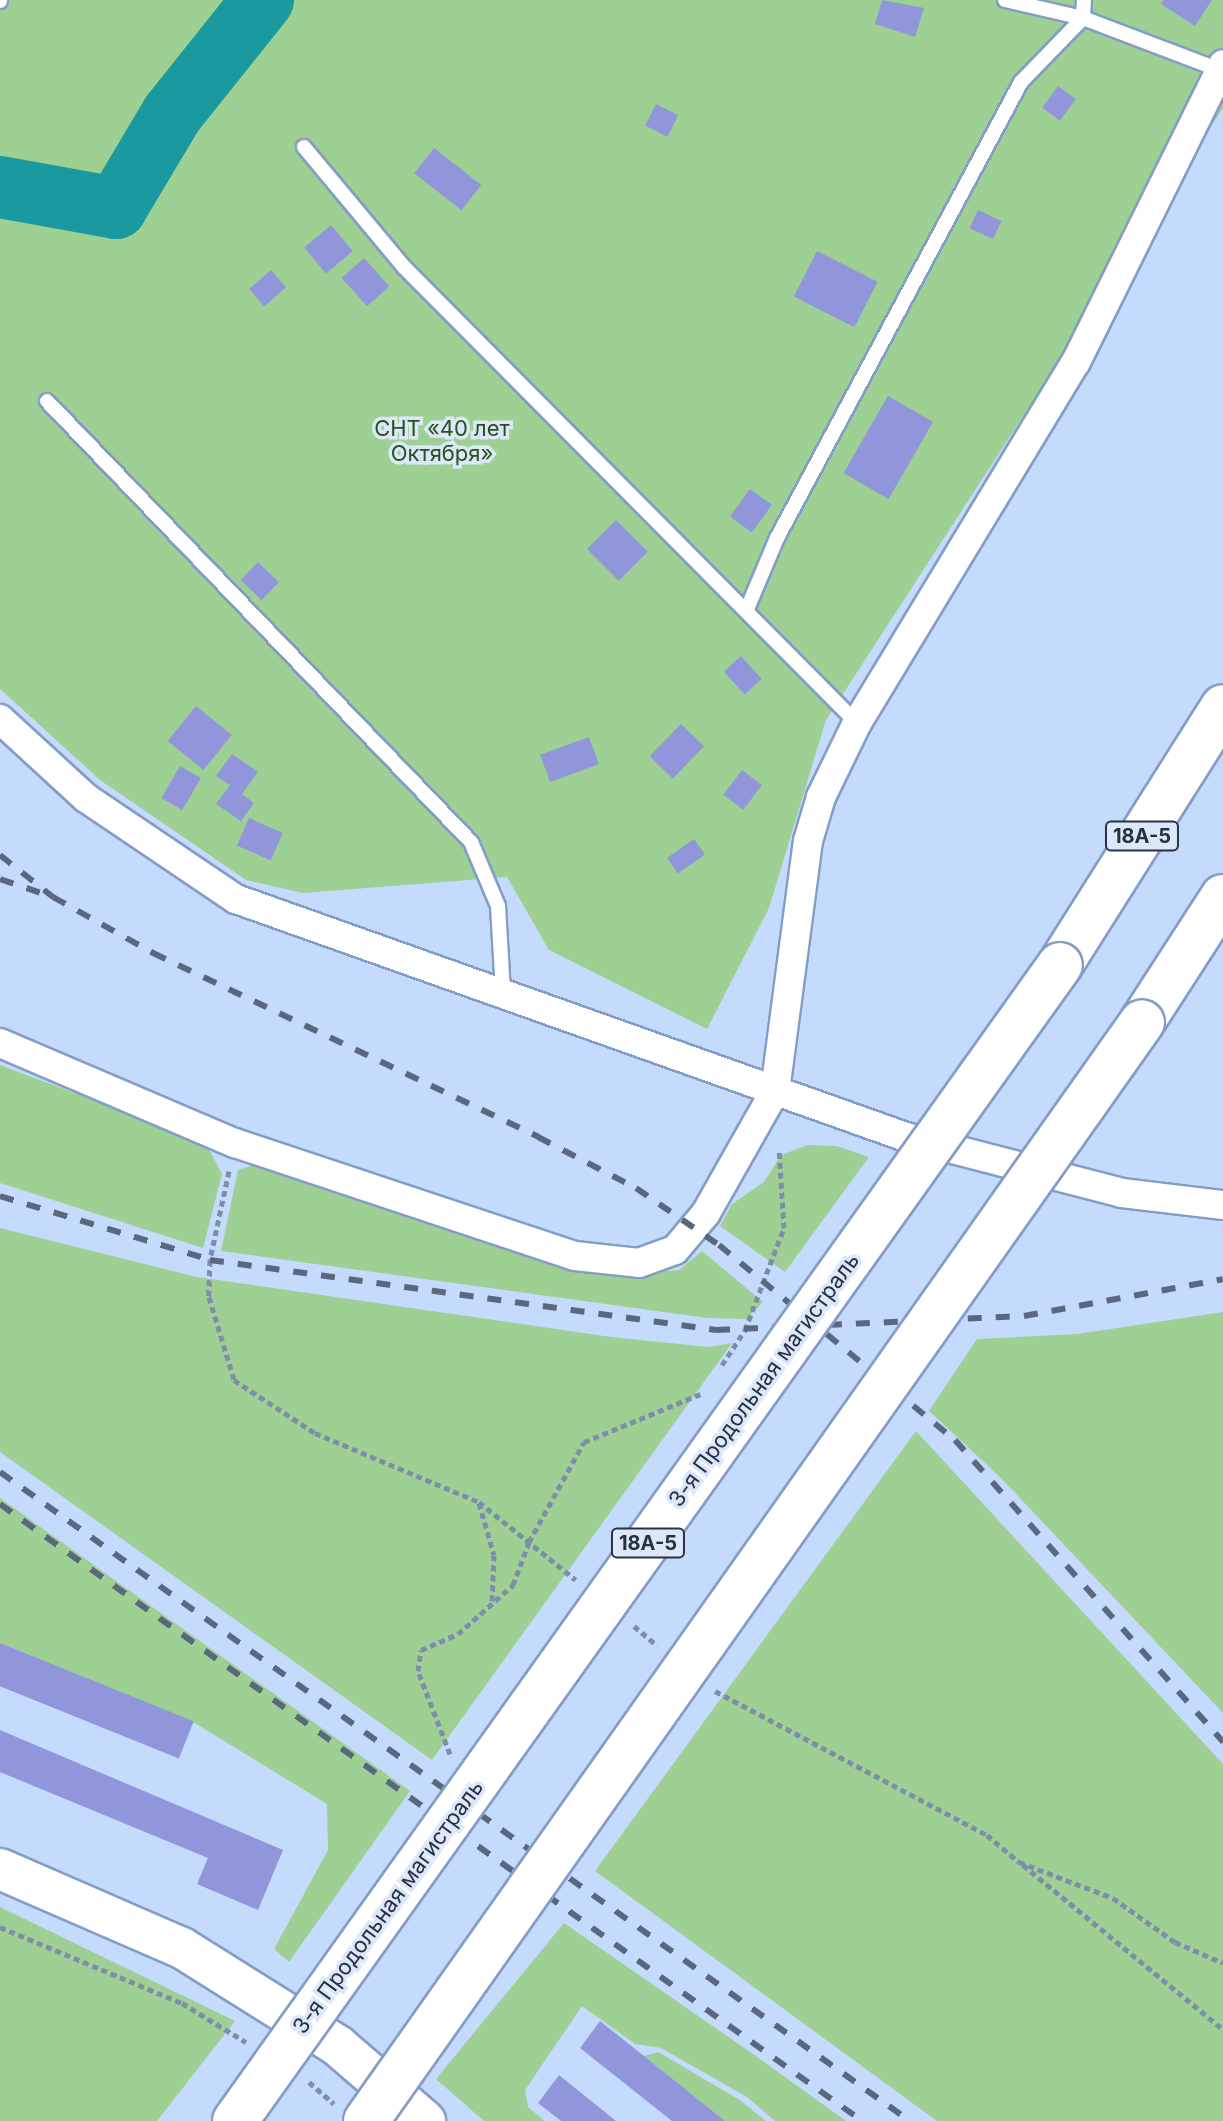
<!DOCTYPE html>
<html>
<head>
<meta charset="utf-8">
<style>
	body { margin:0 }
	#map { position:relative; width:1223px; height:2121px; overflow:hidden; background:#c5dbfe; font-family:Inter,sans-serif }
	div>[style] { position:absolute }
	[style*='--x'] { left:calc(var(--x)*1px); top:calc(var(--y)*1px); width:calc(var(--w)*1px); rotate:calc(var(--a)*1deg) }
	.green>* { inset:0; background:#9ecf93 }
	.river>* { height:62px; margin:-31px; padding:0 31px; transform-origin:31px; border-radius:31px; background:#1a999f }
	.building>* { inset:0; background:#9196db; transform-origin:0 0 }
	.path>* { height:5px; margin-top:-2.5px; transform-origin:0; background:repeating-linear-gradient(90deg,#7d8ea9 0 6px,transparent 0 10px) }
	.roads { filter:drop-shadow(2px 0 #849dc7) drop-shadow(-2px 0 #849dc7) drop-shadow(0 2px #849dc7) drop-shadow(0 -2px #849dc7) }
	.service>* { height:14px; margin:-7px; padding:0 7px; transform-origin:7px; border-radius:7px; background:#fff }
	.minor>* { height:28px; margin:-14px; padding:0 14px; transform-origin:14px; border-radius:14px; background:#fff }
	.secondary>* { height:40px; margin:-20px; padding:0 20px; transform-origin:20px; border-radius:20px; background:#fff }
	.trunk>* { height:44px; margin:-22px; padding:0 22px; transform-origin:22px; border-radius:22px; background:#fff }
	.rail>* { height:6px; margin-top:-3px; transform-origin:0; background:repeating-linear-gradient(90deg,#59687f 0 14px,transparent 0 28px) }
	.bridges { filter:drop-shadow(2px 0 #849dc7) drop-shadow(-2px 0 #849dc7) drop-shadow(0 2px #849dc7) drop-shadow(0 -2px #849dc7) }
	.trunk-bridge>* { height:44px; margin:-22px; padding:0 22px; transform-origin:22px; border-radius:22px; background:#fff }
	span { translate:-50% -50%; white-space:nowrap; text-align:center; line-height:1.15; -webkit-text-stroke:7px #dce7f9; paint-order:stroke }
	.shield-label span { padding:2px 6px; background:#dce7f9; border:2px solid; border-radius:6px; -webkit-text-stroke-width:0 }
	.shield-label { font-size:20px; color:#263142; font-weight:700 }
	.park-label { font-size:22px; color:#245417 }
	.street-label { font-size:22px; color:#263142 }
</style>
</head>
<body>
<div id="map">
	<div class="green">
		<div style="clip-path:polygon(0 0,1223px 0,1223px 108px,826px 720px,769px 908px,707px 1029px,549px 950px,507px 877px,303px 893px,246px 880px,100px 780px,0 689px)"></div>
		<div style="clip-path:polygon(0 1065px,205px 1142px,222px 1174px,203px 1248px,0 1183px)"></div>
		<div style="clip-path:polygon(808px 1145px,837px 1146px,869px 1157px,785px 1272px,720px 1226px,732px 1204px,764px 1182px,781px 1155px)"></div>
		<div style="clip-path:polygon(254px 1165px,602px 1275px,679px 1270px,702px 1251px,763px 1302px,747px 1319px,707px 1318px,221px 1251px,238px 1170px)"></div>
		<div style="clip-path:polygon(0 1228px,197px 1277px,611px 1337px,709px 1347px,732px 1343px,432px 1760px,0 1452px)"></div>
		<div style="clip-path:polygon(1223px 1312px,1223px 1713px,999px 1476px,929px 1411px,977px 1339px,1077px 1334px)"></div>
		<div style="clip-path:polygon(916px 1431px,1223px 1764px,1223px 2121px,937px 2121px,595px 1871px)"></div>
		<div style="clip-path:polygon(0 1498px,410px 1791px,289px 1962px,274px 1949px,328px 1850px,327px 1804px,193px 1722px,0 1643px)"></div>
		<div style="clip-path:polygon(0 1907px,235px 2021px,157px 2121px,0 2121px)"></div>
		<div style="clip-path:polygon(564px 1923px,753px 2054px,846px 2121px,775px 2121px,747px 2097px,661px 2048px,635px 2044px,582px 2006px,525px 2090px,528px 2107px,545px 2121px,484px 2121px,436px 2079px)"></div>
		<div style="clip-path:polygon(658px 2052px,740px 2100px,766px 2121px,725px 2121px,644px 2056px)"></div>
	</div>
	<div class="river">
		<div style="--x:0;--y:187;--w:118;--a:10.3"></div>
		<div style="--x:116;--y:208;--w:109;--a:-59.2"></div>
		<div style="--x:172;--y:114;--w:146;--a:-51.4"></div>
	</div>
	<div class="building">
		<div style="clip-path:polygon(882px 0,924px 8px,915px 37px,875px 24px)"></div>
		<div style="clip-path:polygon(1164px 0,1212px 0,1195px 26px,1161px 4px)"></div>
		<div style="left:1058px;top:86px;width:22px;height:27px;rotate:36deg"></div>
		<div style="left:656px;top:104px;width:25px;height:24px;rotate:27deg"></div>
		<div style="left:434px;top:148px;width:60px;height:32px;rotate:38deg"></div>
		<div style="left:978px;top:210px;width:26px;height:20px;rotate:25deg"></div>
		<div style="left:331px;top:225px;width:34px;height:35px;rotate:50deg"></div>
		<div style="left:817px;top:251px;width:68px;height:51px;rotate:27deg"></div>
		<div style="left:364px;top:258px;width:38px;height:30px;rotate:48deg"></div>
		<div style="left:271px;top:270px;width:23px;height:29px;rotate:49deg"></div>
		<div style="left:888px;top:396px;width:52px;height:89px;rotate:30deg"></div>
		<div style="left:750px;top:489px;width:27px;height:34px;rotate:36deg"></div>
		<div style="left:616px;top:520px;width:45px;height:41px;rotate:45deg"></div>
		<div style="left:258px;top:562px;width:29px;height:25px;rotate:44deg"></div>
		<div style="left:741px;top:656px;width:31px;height:23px;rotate:48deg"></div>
		<div style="left:196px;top:706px;width:46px;height:45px;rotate:39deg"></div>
		<div style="left:681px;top:724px;width:32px;height:45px;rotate:44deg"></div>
		<div style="left:589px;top:737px;width:29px;height:52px;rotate:70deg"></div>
		<div style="clip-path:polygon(232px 754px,258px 772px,242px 794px,254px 803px,241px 821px,216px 804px,230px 785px,216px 776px)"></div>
		<div style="left:180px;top:766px;width:24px;height:37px;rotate:30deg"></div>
		<div style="left:742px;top:770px;width:25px;height:31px;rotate:37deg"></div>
		<div style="left:249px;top:818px;width:37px;height:30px;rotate:24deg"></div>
		<div style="left:694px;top:839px;width:19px;height:33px;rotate:55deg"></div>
		<div style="left:0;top:1643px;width:209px;height:40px;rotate:22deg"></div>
		<div style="clip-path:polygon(0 1730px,283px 1850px,258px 1910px,197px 1884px,208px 1858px,0 1772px)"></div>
		<div style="clip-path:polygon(600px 2021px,644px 2056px,725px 2121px,672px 2121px,580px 2048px)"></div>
		<div style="clip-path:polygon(559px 2075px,616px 2121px,561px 2121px,538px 2103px)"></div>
	</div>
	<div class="path">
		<div style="--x:229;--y:1171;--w:91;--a:102.1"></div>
		<div style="--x:210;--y:1260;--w:37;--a:92"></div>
		<div style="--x:209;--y:1297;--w:87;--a:73.2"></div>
		<div style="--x:234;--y:1380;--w:97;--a:33.2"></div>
		<div style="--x:315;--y:1433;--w:178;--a:22.8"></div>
		<div style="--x:479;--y:1502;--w:124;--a:38.8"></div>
		<div style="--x:722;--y:1365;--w:42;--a:-56.7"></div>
		<div style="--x:745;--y:1330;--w:109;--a:-69.1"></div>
		<div style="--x:784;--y:1228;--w:79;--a:-93.6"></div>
		<div style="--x:479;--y:1503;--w:54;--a:73.9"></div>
		<div style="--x:494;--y:1555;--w:48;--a:92.4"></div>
		<div style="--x:634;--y:1626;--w:30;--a:40"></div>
		<div style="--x:715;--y:1691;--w:308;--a:27.9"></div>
		<div style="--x:987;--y:1835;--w:42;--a:40.2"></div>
		<div style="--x:1019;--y:1862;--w:101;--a:21"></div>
		<div style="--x:1113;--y:1898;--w:76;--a:35.4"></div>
		<div style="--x:1175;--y:1942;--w:52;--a:23.6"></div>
		<div style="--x:450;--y:1754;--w:89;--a:-111.1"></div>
		<div style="--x:418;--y:1671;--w:21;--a:-82"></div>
		<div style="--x:421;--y:1650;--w:40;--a:-23.4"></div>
		<div style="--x:458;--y:1634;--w:74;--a:-41.7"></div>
		<div style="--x:513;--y:1585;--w:46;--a:-69.6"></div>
		<div style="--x:529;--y:1542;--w:114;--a:-61.2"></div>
		<div style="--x:584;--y:1442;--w:129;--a:-22.4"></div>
		<div style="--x:1023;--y:1865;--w:259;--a:39.4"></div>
		<div style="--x:0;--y:1927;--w:197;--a:22.7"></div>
		<div style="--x:182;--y:2003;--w:75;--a:31.4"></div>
		<div style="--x:309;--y:2082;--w:33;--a:41"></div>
	</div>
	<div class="roads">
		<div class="service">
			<div style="--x:1005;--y:0;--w:80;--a:13"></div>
			<div style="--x:1083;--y:18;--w:147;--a:20.8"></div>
			<div style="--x:0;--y:1;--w:1;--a:-90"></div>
			<div style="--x:304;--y:147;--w:155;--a:50.2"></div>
			<div style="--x:403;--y:266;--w:644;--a:45.19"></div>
			<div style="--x:47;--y:401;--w:612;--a:46.13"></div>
			<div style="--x:471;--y:842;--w:69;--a:67.1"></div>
			<div style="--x:498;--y:906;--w:88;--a:86.7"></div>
			<div style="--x:747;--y:609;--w:77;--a:-67.1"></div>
			<div style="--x:777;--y:538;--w:517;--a:-61.85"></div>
			<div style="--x:1021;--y:82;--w:89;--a:-45.9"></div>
			<div style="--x:1083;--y:18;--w:18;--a:-87"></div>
		</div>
		<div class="minor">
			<div style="--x:0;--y:719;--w:117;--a:42.6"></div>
			<div style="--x:86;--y:798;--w:181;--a:34"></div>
			<div style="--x:236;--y:899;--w:711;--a:19.56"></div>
			<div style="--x:906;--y:1137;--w:223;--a:14.5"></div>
			<div style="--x:1122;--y:1193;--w:102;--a:6.8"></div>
			<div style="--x:0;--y:1043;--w:255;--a:23.1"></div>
			<div style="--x:235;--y:1143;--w:358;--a:18.4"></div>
			<div style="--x:575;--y:1256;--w:64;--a:6.2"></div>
			<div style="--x:639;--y:1263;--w:38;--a:-20"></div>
			<div style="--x:675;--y:1250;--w:48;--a:-50"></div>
			<div style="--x:706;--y:1213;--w:140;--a:-60.5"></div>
			<div style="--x:775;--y:1091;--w:252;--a:-82.5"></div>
			<div style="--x:808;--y:841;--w:46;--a:-73.5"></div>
			<div style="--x:821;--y:797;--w:82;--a:-64.1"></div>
			<div style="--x:857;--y:723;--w:422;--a:-58.8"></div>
			<div style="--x:1076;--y:362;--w:332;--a:-63.7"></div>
		</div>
		<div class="secondary">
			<div style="--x:0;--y:1869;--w:198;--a:23.5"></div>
			<div style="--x:182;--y:1948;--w:184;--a:32.1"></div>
			<div style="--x:338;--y:2046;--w:115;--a:40.8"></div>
		</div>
		<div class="trunk">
			<div style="--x:1060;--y:965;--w:305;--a:-57.7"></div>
			<div style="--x:1142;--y:1022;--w:149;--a:-57.1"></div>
		</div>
	</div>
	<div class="rail">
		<div style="--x:0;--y:855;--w:68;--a:38.4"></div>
		<div style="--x:53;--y:897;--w:115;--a:29.2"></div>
		<div style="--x:153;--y:953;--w:427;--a:25.5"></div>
		<div style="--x:538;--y:1137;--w:110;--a:27.5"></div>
		<div style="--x:636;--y:1188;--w:101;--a:34.5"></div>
		<div style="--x:719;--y:1245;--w:306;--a:39.6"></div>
		<div style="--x:955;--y:1440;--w:404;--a:48.4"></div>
		<div style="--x:0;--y:879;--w:43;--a:18.9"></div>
		<div style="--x:0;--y:1196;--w:220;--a:16.9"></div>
		<div style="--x:210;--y:1260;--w:511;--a:7.88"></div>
		<div style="--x:716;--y:1330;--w:308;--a:-2.6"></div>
		<div style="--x:1024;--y:1316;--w:202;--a:-10.5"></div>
		<div style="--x:0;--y:1472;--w:1118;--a:35.5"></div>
		<div style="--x:0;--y:1504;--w:1060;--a:35.59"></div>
	</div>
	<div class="bridges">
		<div class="trunk-bridge">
			<div style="--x:235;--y:2121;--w:1420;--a:-54.49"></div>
			<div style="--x:366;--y:2121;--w:1345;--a:-54.77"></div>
		</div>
	</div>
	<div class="shield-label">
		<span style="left:1142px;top:836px">18А-5</span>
		<span style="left:648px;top:1543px">18А-5</span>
	</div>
	<div class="park-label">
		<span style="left:442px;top:441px">СНТ «40 лет<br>Октября»</span>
	</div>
	<div class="street-label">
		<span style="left:764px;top:1380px;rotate:-54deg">3-я Продольная магистраль</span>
		<span style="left:388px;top:1907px;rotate:-54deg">3-я Продольная магистраль</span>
	</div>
</div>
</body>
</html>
